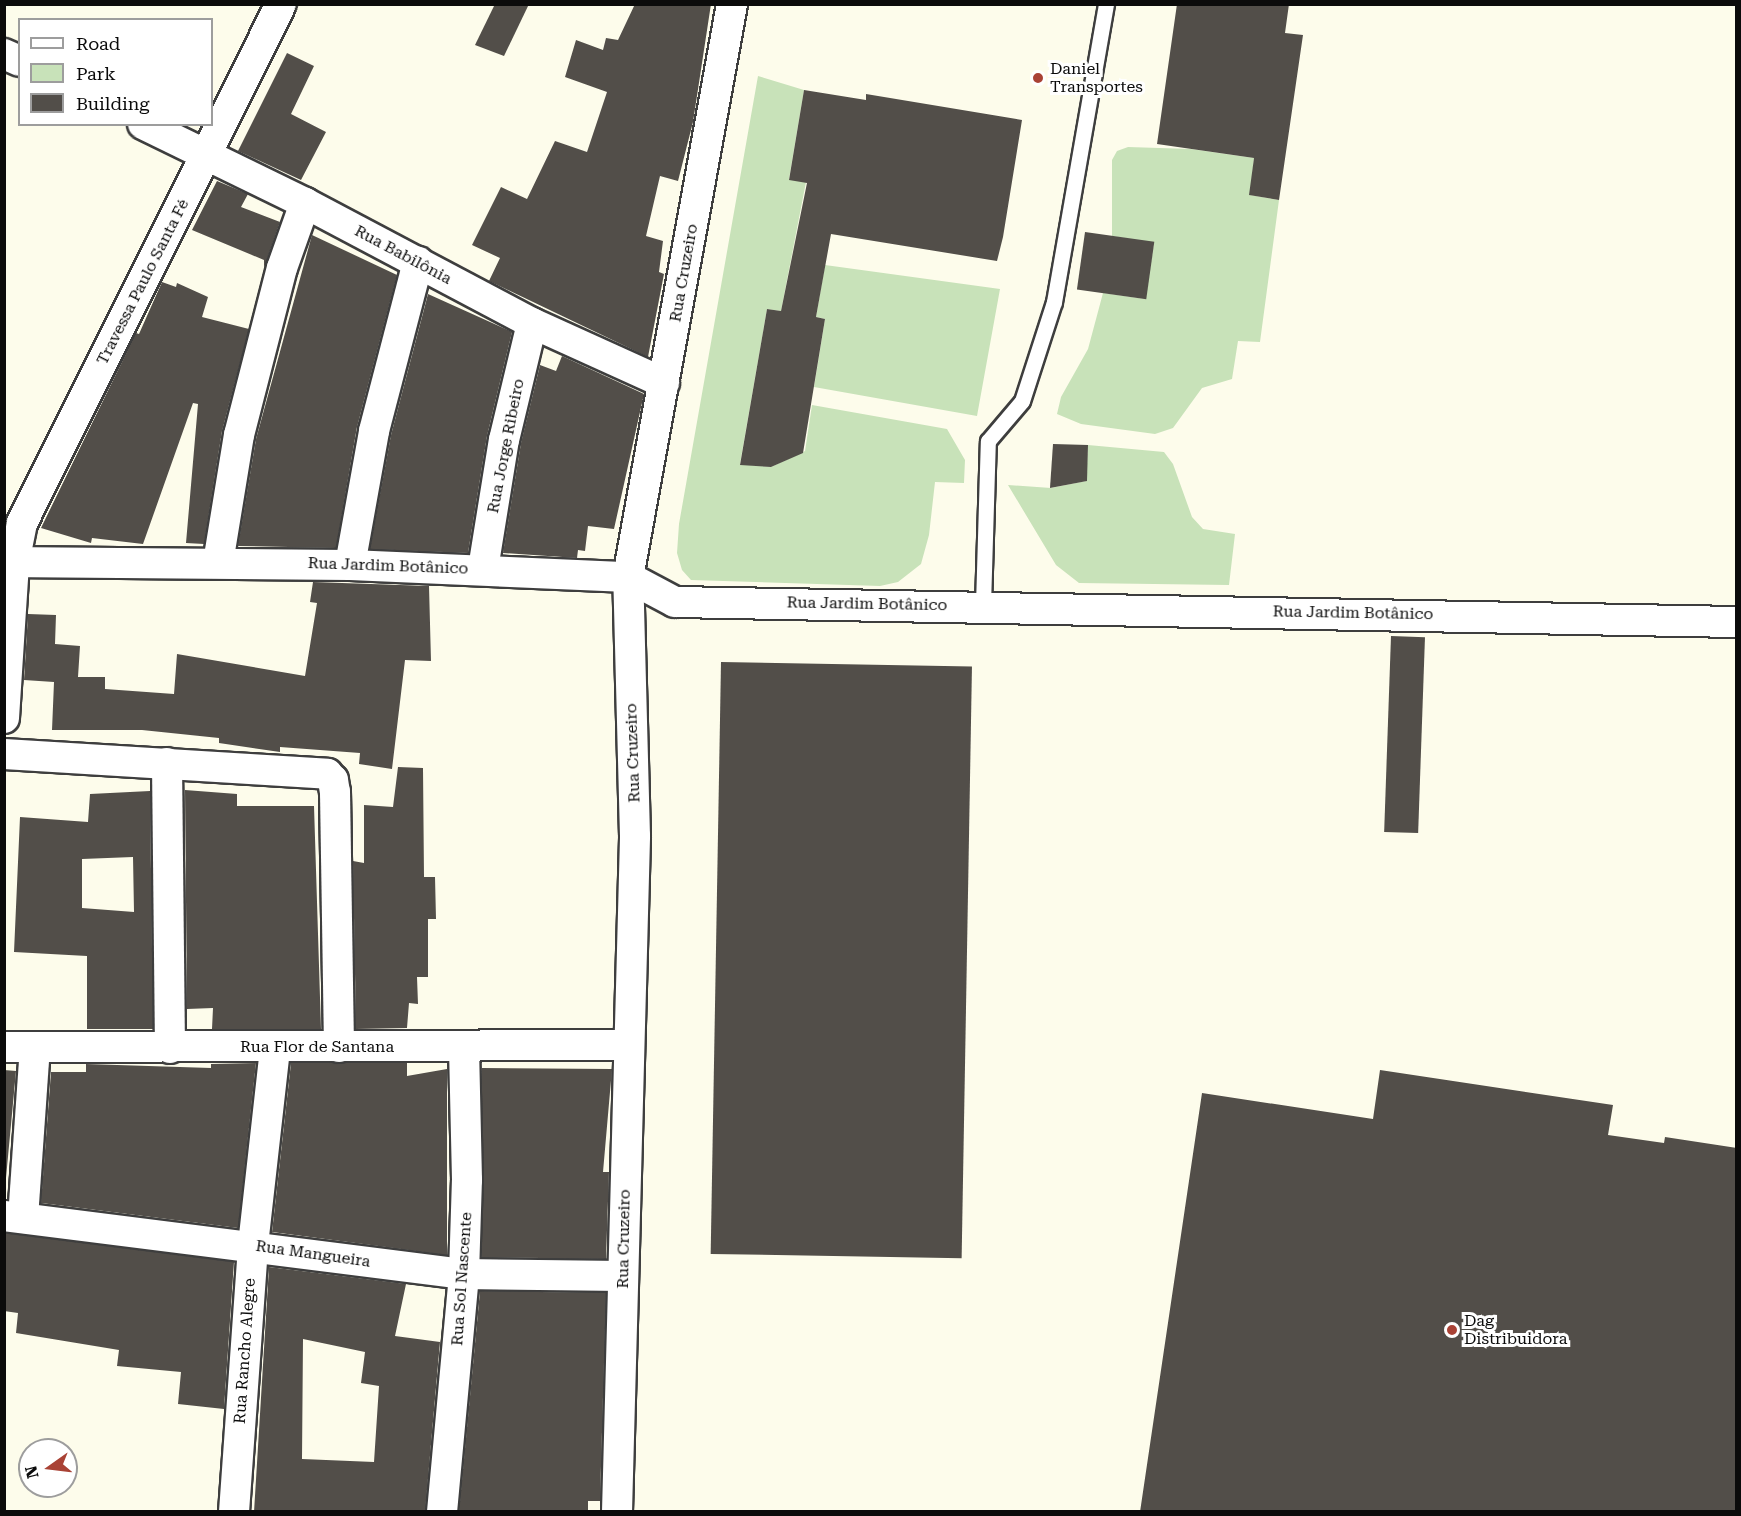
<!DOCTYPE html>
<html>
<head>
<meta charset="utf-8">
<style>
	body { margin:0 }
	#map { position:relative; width:1741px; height:1516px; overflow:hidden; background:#fdfceb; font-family:"Roboto Serif",serif }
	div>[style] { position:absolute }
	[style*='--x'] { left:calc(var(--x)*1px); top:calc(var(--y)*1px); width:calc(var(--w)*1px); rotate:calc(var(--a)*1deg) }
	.green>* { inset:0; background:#c8e2b9 }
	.building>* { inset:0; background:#524e49; transform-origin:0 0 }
	.roads { filter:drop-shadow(2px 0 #3e3e3e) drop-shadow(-2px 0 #3e3e3e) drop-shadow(0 2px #3e3e3e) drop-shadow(0 -2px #3e3e3e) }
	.service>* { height:15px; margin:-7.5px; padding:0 7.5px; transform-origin:7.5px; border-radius:7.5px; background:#fff }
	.minor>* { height:30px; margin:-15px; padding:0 15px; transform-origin:15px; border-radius:15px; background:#fff }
	.dots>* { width:16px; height:16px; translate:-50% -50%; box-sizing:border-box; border:3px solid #fff; border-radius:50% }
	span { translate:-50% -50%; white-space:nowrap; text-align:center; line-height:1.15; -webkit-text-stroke:6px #fff; paint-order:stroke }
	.poi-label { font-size:16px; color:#0b0b0b }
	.left { translate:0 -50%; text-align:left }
	.street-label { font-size:16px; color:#0b0b0b }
	.frame { position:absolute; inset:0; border:6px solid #0b0b0b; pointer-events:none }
	.legend { position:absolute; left:18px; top:18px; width:195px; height:108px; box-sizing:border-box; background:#fff; border:2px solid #9d9d9d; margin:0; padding:8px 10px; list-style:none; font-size:18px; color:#0b0b0b }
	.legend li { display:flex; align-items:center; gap:12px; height:30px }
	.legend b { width:30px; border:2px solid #9d9d9d }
	.north { position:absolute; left:18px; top:1438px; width:60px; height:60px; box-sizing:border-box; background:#fff; border:2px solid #9d9d9d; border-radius:50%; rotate:256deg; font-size:16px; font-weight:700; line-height:24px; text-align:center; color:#0b0b0b }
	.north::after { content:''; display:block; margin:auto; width:21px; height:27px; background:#a94235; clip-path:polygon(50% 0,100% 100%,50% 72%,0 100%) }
</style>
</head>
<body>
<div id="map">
	<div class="green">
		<div style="clip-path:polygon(758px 76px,804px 90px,789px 179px,806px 182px,781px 311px,767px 309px,740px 464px,771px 467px,805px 451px,812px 405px,947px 429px,965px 460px,964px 483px,935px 482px,929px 535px,921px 564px,898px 582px,880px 586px,691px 580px,682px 570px,677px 553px,679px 524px)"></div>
		<div style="clip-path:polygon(1128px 147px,1191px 149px,1254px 158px,1250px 195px,1279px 200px,1260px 342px,1238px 341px,1232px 379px,1202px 388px,1173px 428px,1155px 434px,1081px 424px,1057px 414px,1061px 397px,1088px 349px,1103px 293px,1145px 299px,1154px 243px,1112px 236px,1112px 160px,1117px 151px)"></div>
		<div style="clip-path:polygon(825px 265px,1000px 289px,977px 416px,814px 387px,825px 319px,816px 317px)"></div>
		<div style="clip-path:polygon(1088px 445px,1164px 452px,1173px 464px,1192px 517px,1203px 529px,1235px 534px,1229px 585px,1079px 583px,1056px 565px,1008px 485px,1051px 488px,1086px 481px)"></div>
	</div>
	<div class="building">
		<div style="clip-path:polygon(495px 4px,529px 4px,504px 56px,475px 45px)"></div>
		<div style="clip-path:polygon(635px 4px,711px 4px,693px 122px,678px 181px,660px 176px,646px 236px,663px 241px,659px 272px,664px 274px,648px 357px,489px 281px,500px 258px,472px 245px,501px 187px,527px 199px,555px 141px,587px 152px,607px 92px,565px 77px,576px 40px,603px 50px,606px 38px,618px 40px)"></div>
		<div style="clip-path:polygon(1177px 4px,1289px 4px,1285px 33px,1303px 35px,1279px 200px,1249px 195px,1254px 158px,1157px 144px)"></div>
		<div style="clip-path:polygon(287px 53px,314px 66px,291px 114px,326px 132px,301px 180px,238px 151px)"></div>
		<div style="clip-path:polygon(804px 90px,866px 100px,866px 94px,1022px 120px,1003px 237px,997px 261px,831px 234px,816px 317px,825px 319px,803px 453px,771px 467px,740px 465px,767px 309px,781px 311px,807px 183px,789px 180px)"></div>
		<div style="clip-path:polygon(217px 181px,248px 194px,241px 207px,280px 222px,264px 268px,264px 260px,192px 230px)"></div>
		<div style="left:1085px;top:232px;width:70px;height:58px;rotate:8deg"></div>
		<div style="clip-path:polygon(312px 235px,397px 275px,357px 427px,336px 548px,238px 546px,256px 439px)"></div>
		<div style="clip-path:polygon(162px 282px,176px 287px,177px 283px,208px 297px,202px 317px,249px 329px,222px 431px,204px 544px,186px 543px,198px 404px,193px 403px,143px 544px,92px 538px,91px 543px,41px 528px,136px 333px,139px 334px)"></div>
		<div style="clip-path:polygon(428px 294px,512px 332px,487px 436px,468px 553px,370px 549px,391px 435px)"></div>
		<div style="clip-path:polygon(562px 356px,644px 394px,614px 529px,588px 526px,585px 551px,578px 550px,577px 558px,503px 553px,521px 443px,540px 365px,556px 371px)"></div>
		<div style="clip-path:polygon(1053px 444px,1088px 445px,1087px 481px,1050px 488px)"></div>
		<div style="clip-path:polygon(313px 582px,429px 586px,431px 661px,405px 660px,392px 769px,359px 764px,360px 753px,280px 747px,280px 752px,219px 743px,219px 738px,142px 730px,52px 730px,54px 682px,24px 680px,28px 614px,56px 615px,55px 644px,80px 646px,78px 677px,105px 677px,105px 689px,174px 694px,177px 654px,305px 676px,317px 603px,310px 602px)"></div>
		<div style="left:1391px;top:636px;width:34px;height:196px;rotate:2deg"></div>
		<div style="left:721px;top:662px;width:251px;height:592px;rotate:1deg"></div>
		<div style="clip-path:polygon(398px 767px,423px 768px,424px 877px,435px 877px,436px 919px,428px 919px,428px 977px,417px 977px,418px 1004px,409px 1003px,407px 1028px,356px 1029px,353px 861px,364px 863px,364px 805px,393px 807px)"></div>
		<div style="clip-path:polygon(185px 790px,237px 794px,237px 806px,314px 806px,321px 1029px,212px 1029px,213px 1008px,187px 1009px)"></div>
		<div style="clip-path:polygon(evenodd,150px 791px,153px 1029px,87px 1029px,87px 956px,14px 952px,20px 817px,88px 822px,90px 794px,150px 791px,133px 857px,134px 912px,82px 908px,82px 859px,133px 857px)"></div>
		<div style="clip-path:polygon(256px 1063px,238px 1228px,41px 1203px,51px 1072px,86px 1072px,86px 1064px,211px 1068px,211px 1064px)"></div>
		<div style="clip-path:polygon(291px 1063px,407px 1063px,407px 1076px,447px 1069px,447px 1255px,272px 1232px)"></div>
		<div style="clip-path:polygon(482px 1068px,612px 1069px,603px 1172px,609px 1172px,606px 1259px,482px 1257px)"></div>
		<div style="clip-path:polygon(4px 1070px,16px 1071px,4px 1199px)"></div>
		<div style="clip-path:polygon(1380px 1070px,1613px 1105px,1608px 1135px,1664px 1143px,1665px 1137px,1737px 1148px,1737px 1512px,1140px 1512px,1202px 1093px,1373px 1119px)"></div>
		<div style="clip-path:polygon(4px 1233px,234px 1262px,224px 1409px,178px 1404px,181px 1372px,117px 1366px,119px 1350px,16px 1333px,18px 1313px,4px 1311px)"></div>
		<div style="clip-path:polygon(evenodd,269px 1267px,406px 1284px,395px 1336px,440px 1342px,425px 1512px,254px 1512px,269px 1267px,303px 1339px,365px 1352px,361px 1383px,379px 1386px,374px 1462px,302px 1459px,303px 1339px)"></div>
		<div style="clip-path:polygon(480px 1291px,606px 1293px,600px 1501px,588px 1501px,588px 1512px,459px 1512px)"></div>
	</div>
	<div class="roads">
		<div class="service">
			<div style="--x:983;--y:605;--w:164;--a:-88.3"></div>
			<div style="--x:988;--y:441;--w:52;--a:-49.6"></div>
			<div style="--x:1022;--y:401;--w:104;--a:-72.1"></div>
			<div style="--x:1054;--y:302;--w:303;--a:-80.1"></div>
		</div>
		<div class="minor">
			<div style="--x:4;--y:54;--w:17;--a:24"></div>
			<div style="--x:143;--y:124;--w:180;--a:26"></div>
			<div style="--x:305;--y:203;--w:257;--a:27.9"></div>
			<div style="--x:532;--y:323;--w:145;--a:24.4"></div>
			<div style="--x:4;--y:562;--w:346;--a:0.5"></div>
			<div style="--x:350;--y:565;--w:278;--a:2.5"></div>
			<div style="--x:628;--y:577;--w:53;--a:28"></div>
			<div style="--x:675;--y:602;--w:1061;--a:1.08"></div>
			<div style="--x:218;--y:563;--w:130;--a:-80.7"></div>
			<div style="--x:239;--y:435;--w:172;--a:-75.6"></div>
			<div style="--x:282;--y:268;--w:69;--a:-70.5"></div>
			<div style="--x:350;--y:565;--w:136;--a:-79.8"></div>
			<div style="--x:374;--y:431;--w:175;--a:-75.4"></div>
			<div style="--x:483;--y:569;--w:131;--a:-80.8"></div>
			<div style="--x:504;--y:440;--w:120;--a:-76.5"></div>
			<div style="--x:4;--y:718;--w:155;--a:-86.3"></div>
			<div style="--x:14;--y:563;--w:41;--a:-78.7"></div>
			<div style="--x:22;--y:523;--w:580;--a:-63.48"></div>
			<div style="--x:4;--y:754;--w:324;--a:3.5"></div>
			<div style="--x:327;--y:774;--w:8;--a:45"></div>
			<div style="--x:333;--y:780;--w:12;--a:81"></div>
			<div style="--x:335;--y:792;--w:255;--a:89.1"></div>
			<div style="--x:167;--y:763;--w:285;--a:89.4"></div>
			<div style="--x:4;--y:1047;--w:625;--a:-0.18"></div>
			<div style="--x:4;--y:1216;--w:464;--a:7.2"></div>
			<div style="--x:464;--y:1274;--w:159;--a:0.7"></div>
			<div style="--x:23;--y:1218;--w:170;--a:-86"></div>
			<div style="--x:234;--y:1512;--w:268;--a:-85.9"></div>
			<div style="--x:253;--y:1245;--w:198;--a:-83.6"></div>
			<div style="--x:442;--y:1512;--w:239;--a:-84.7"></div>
			<div style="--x:464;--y:1274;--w:94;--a:-88.2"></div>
			<div style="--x:467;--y:1180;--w:133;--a:-91.3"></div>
			<div style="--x:617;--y:1512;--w:676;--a:-88.47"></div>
			<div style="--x:635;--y:836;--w:259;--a:-91.5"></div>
			<div style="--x:628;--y:577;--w:582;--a:-79.71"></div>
		</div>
	</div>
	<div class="dots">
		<div style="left:1038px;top:78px;background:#a94235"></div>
		<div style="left:1452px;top:1330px;background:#a94235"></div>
	</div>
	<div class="poi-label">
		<span class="left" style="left:1050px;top:78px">Daniel<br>Transportes</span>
		<span class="left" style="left:1464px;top:1330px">Dag<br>Distribuidora</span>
	</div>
	<div class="street-label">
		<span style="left:403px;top:255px;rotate:28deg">Rua Babilônia</span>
		<span style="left:684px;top:273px;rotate:-80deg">Rua Cruzeiro</span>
		<span style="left:143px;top:282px;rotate:-63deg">Travessa Paulo Santa Fé</span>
		<span style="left:506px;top:446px;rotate:-79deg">Rua Jorge Ribeiro</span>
		<span style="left:388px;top:566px;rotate:2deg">Rua Jardim Botânico</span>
		<span style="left:867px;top:604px;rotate:1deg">Rua Jardim Botânico</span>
		<span style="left:1353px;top:613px;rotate:1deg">Rua Jardim Botânico</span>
		<span style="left:633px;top:753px;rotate:-92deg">Rua Cruzeiro</span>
		<span style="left:317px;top:1047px">Rua Flor de Santana</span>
		<span style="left:624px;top:1239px;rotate:-89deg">Rua Cruzeiro</span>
		<span style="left:313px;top:1254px;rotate:8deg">Rua Mangueira</span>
		<span style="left:462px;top:1279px;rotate:-86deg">Rua Sol Nascente</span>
		<span style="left:245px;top:1351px;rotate:-86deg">Rua Rancho Alegre</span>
	</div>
	<div class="frame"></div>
	<ul class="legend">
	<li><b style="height:8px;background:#fff"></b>Road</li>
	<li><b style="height:16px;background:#c8e2b9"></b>Park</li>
	<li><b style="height:16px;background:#524e49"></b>Building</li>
	</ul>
	<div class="north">N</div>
</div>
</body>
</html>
